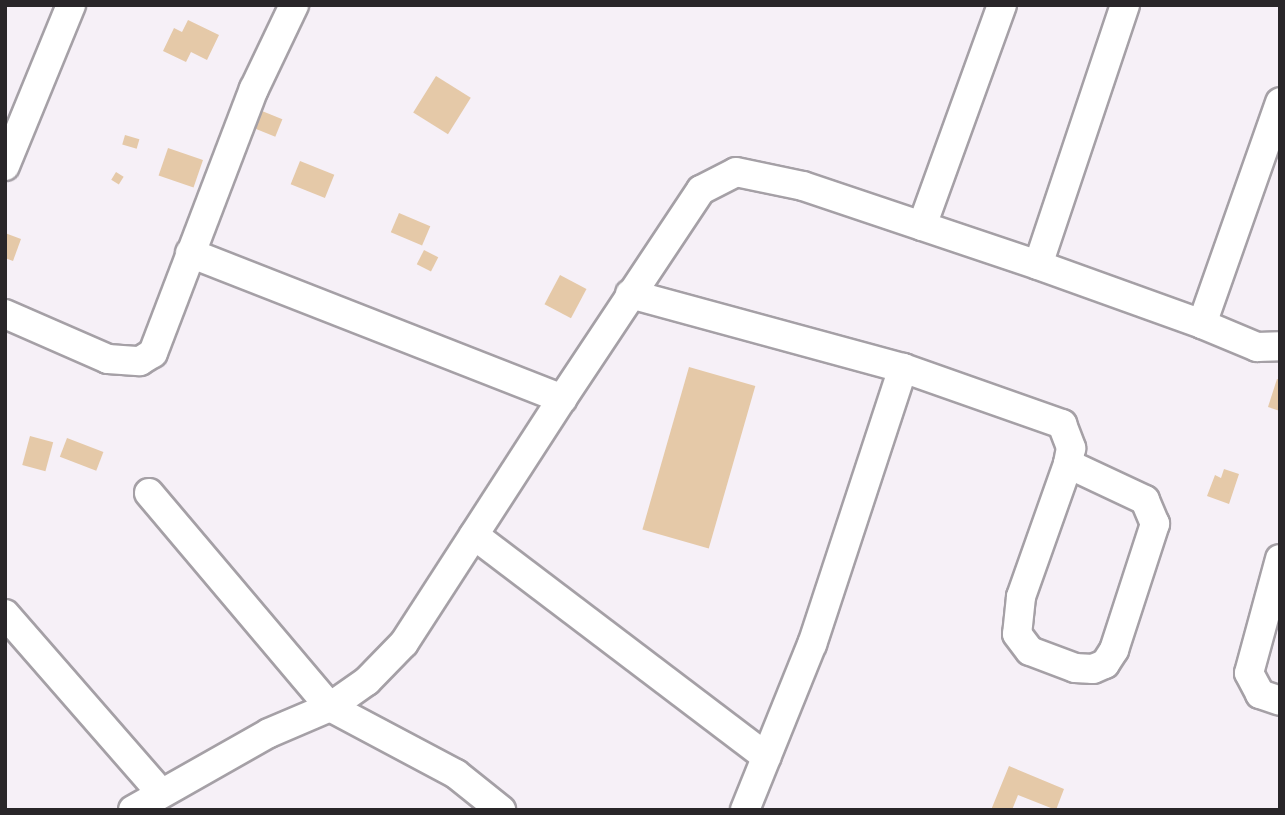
<!DOCTYPE html>
<html>
<head>
<meta charset="utf-8">
<style>
	body { margin:0 }
	#map { position:relative; width:1285px; height:815px; overflow:hidden; background:#f6f0f7; font-family:Raleway,sans-serif }
	div>[style] { position:absolute }
	[style*='--x'] { left:calc(var(--x)*1px); top:calc(var(--y)*1px); width:calc(var(--w)*1px); rotate:calc(var(--a)*1deg) }
	.building>* { inset:0; background:#e5c9a8; transform-origin:0 0 }
	.roads { filter:drop-shadow(2px 0 #a5a0a6) drop-shadow(-2px 0 #a5a0a6) drop-shadow(0 2px #a5a0a6) drop-shadow(0 -2px #a5a0a6) }
	.minor>* { height:28px; margin:-14px; padding:0 14px; transform-origin:14px; border-radius:14px; background:#fff }
	span { translate:-50% -50%; white-space:nowrap; text-align:center; line-height:1.15; -webkit-text-stroke:5px #f6f0f7; paint-order:stroke }
	.frame { position:absolute; inset:0; border:7px solid #292629; pointer-events:none }
</style>
</head>
<body>
<div id="map">
	<div class="building">
		<div style="clip-path:polygon(188px 20px,219px 35px,207px 60px,191px 52px,186px 62px,163px 51px,174px 28px,182px 32px)"></div>
		<div style="left:436px;top:76px;width:41px;height:43px;rotate:32deg"></div>
		<div style="left:262px;top:111px;width:22px;height:19px;rotate:22deg"></div>
		<div style="left:125px;top:135px;width:15px;height:10px;rotate:16deg"></div>
		<div style="left:168px;top:148px;width:37px;height:29px;rotate:19deg"></div>
		<div style="left:300px;top:161px;width:37px;height:25px;rotate:22deg"></div>
		<div style="left:116px;top:172px;width:9px;height:9px;rotate:32deg"></div>
		<div style="left:399px;top:213px;width:34px;height:21px;rotate:23deg"></div>
		<div style="clip-path:polygon(5px 233px,21px 239px,13px 261px,5px 258px)"></div>
		<div style="left:424px;top:250px;width:16px;height:16px;rotate:27deg"></div>
		<div style="left:560px;top:275px;width:30px;height:33px;rotate:28deg"></div>
		<div style="left:689px;top:367px;width:69px;height:169px;rotate:16deg"></div>
		<div style="clip-path:polygon(1277px 379px,1280px 380px,1280px 411px,1268px 407px)"></div>
		<div style="left:30px;top:436px;width:24px;height:30px;rotate:15deg"></div>
		<div style="left:67px;top:438px;width:39px;height:20px;rotate:21deg"></div>
		<div style="clip-path:polygon(1224px 469px,1239px 474px,1229px 504px,1207px 496px,1215px 475px,1221px 478px)"></div>
		<div style="clip-path:polygon(1009px 766px,1064px 789px,1056px 810px,1018px 795px,1012px 810px,991px 810px)"></div>
	</div>
	<div class="roads">
		<div class="minor">
			<div style="--x:1125;--y:5;--w:274;--a:108.5"></div>
			<div style="--x:1038;--y:265;--w:174;--a:19.8"></div>
			<div style="--x:1202;--y:324;--w:235;--a:-70.6"></div>
			<div style="--x:5;--y:166;--w:174;--a:-67.7"></div>
			<div style="--x:922;--y:226;--w:235;--a:-70.1"></div>
			<div style="--x:190;--y:253;--w:400;--a:21.4"></div>
			<div style="--x:562;--y:399;--w:251;--a:-56.4"></div>
			<div style="--x:701;--y:190;--w:39;--a:-27"></div>
			<div style="--x:736;--y:172;--w:68;--a:11.8"></div>
			<div style="--x:803;--y:186;--w:248;--a:18.6"></div>
			<div style="--x:630;--y:294;--w:283;--a:15.2"></div>
			<div style="--x:903;--y:368;--w:291;--a:108.2"></div>
			<div style="--x:812;--y:644;--w:179;--a:112"></div>
			<div style="--x:5;--y:314;--w:112;--a:23.6"></div>
			<div style="--x:108;--y:359;--w:32;--a:4"></div>
			<div style="--x:140;--y:361;--w:15;--a:-32"></div>
			<div style="--x:153;--y:353;--w:283;--a:-69.1"></div>
			<div style="--x:254;--y:89;--w:93;--a:-64.5"></div>
			<div style="--x:1202;--y:324;--w:60;--a:22.7"></div>
			<div style="--x:1257;--y:347;--w:23;--a:-2"></div>
			<div style="--x:903;--y:368;--w:169;--a:19.4"></div>
			<div style="--x:1062;--y:424;--w:26;--a:69"></div>
			<div style="--x:1071;--y:448;--w:16;--a:101"></div>
			<div style="--x:1068;--y:464;--w:141;--a:109.5"></div>
			<div style="--x:1021;--y:597;--w:37;--a:96"></div>
			<div style="--x:1017;--y:634;--w:21;--a:53"></div>
			<div style="--x:1030;--y:651;--w:48;--a:20.7"></div>
			<div style="--x:1075;--y:668;--w:18;--a:3"></div>
			<div style="--x:1093;--y:669;--w:13;--a:-23"></div>
			<div style="--x:1105;--y:664;--w:17;--a:-57"></div>
			<div style="--x:1114;--y:650;--w:133;--a:-72"></div>
			<div style="--x:1155;--y:524;--w:26;--a:-113"></div>
			<div style="--x:1145;--y:500;--w:85;--a:-154.9"></div>
			<div style="--x:149;--y:493;--w:280;--a:49.8"></div>
			<div style="--x:330;--y:707;--w:45;--a:-35.1"></div>
			<div style="--x:367;--y:681;--w:53;--a:-45.8"></div>
			<div style="--x:404;--y:643;--w:291;--a:-57.1"></div>
			<div style="--x:474;--y:535;--w:367;--a:37.2"></div>
			<div style="--x:1280;--y:559;--w:118;--a:105.2"></div>
			<div style="--x:1249;--y:673;--w:24;--a:62"></div>
			<div style="--x:1260;--y:694;--w:21;--a:19"></div>
			<div style="--x:5;--y:614;--w:237;--a:48.9"></div>
			<div style="--x:133;--y:810;--w:156;--a:-29.5"></div>
			<div style="--x:269;--y:733;--w:66;--a:-23.1"></div>
			<div style="--x:330;--y:707;--w:143;--a:28"></div>
			<div style="--x:456;--y:774;--w:58;--a:38.7"></div>
		</div>
	</div>
	<div class="frame"></div>
</div>
</body>
</html>
